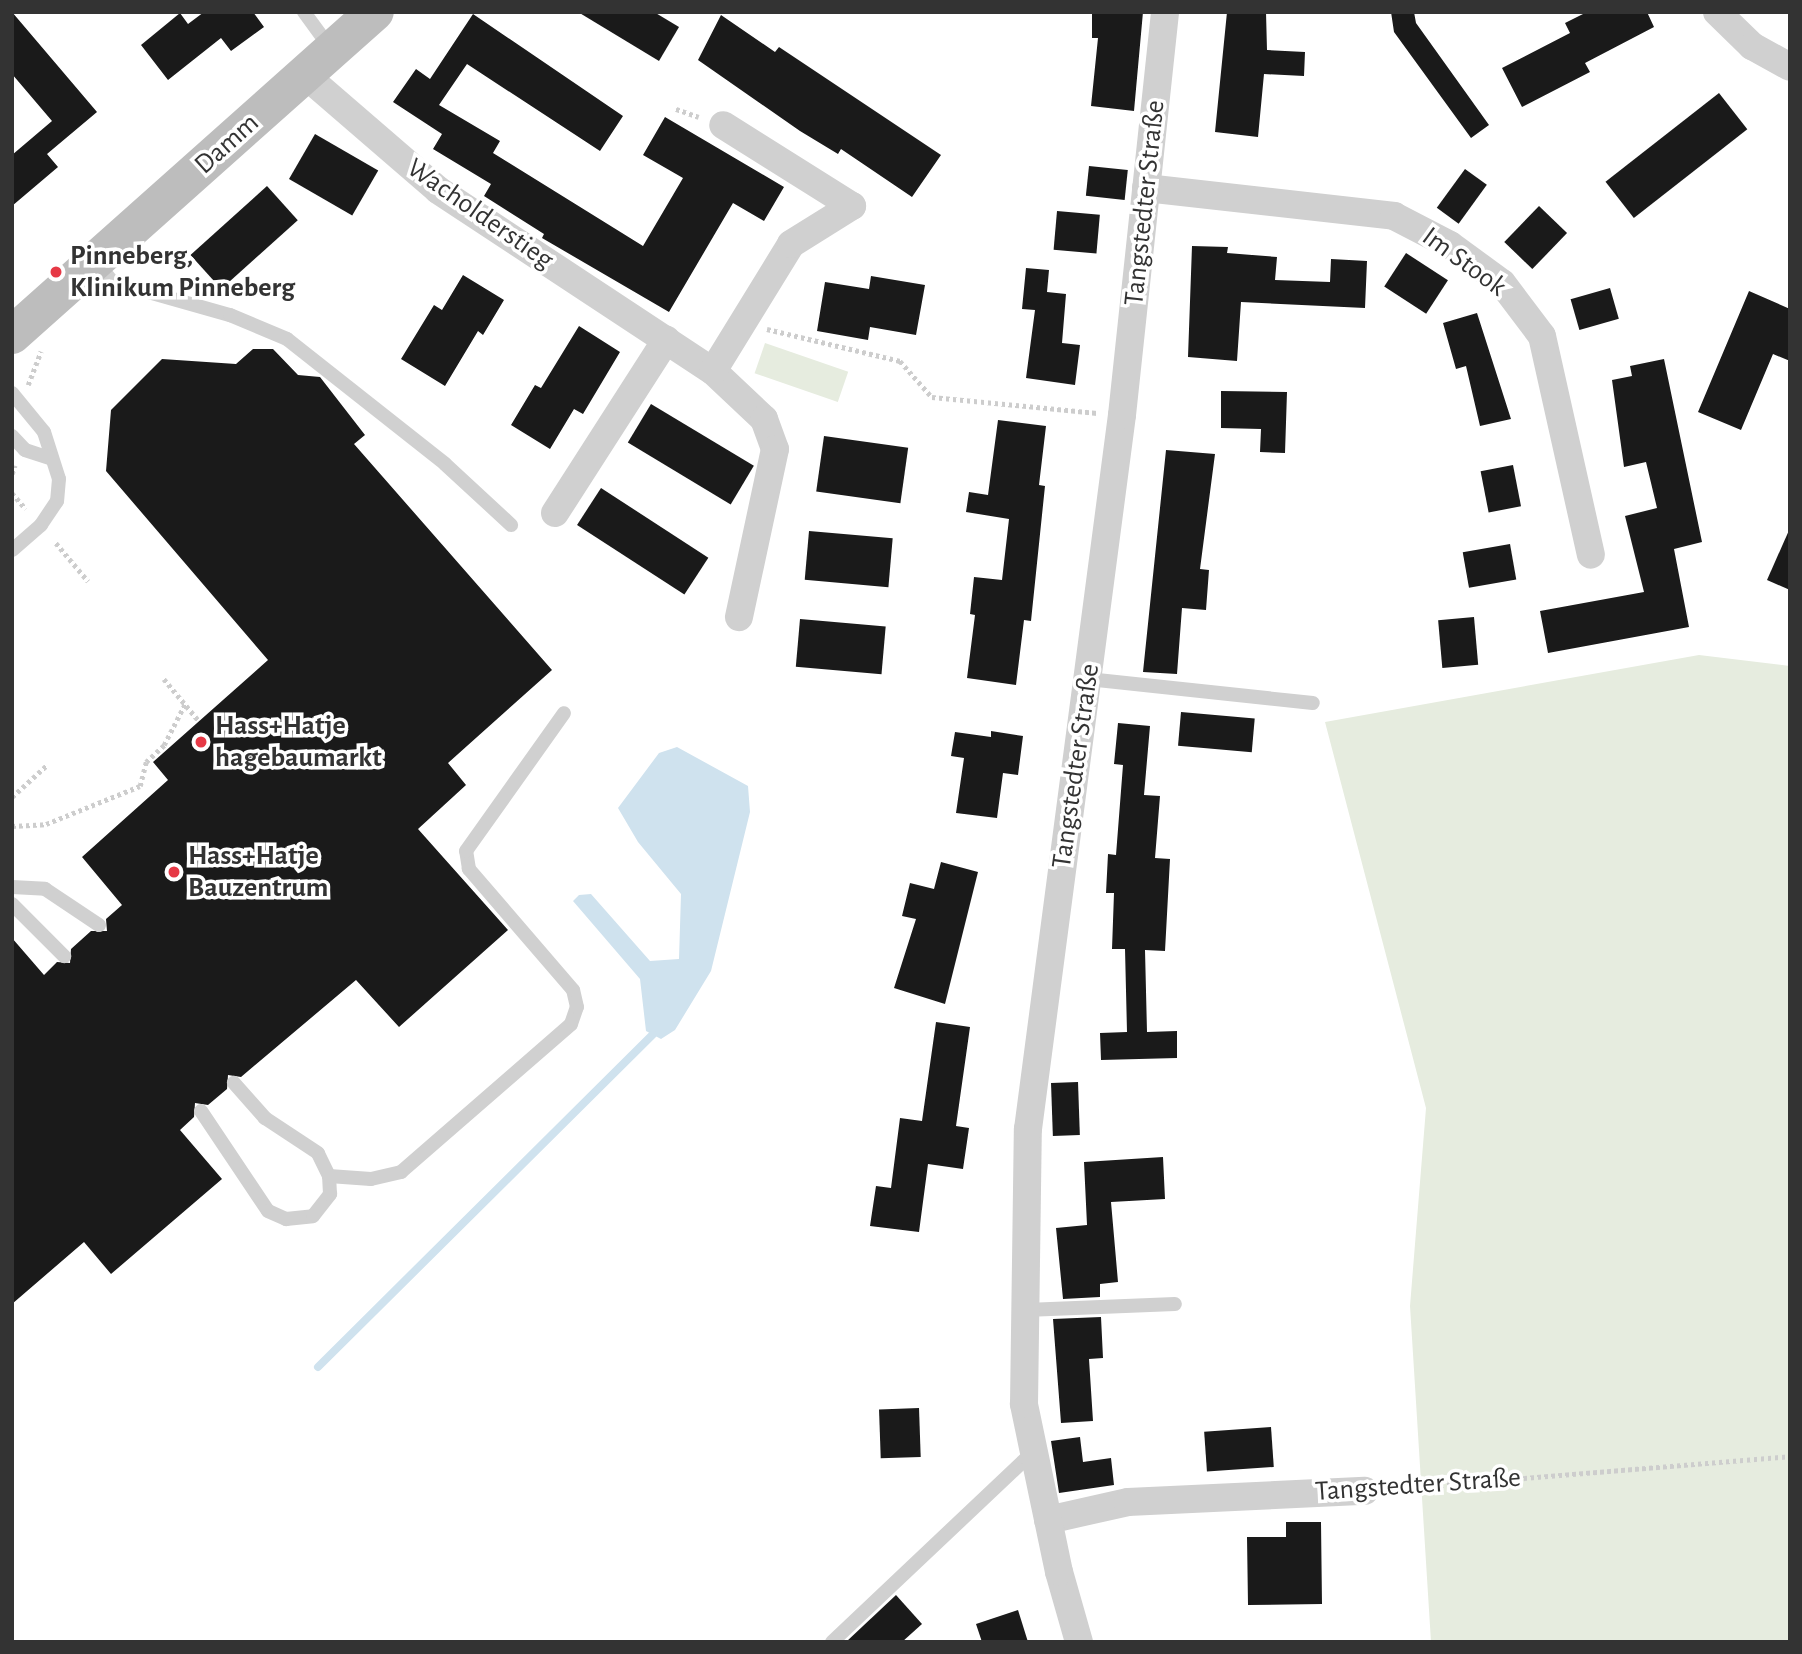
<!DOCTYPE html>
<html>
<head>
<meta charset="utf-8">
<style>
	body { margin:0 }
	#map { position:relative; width:1802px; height:1654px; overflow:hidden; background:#fff; font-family:"Alegreya Sans",sans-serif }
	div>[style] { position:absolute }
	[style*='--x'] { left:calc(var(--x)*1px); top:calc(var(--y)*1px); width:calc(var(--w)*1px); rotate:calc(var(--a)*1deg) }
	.green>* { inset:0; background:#e6ecdf; transform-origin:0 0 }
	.water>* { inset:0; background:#cfe2ee }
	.stream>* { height:8px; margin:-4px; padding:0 4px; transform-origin:4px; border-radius:4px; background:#cfe2ee }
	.building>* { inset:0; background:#1a1a1a; transform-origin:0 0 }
	.path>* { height:4.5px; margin-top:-2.25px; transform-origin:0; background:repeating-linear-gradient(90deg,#cdcdcd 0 3.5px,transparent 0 7px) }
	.lane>* { height:14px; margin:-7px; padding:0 7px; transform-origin:7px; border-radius:7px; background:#d0d0d0 }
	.street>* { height:28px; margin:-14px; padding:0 14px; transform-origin:14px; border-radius:14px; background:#d0d0d0 }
	.secondary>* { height:38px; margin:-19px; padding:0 19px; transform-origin:19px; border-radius:19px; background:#bdbdbd }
	.dots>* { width:19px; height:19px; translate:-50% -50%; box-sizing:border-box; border:4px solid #fff; border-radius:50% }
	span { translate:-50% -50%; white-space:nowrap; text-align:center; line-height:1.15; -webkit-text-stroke:7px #fff; paint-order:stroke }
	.street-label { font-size:28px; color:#333 }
	.poi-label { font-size:28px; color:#333; font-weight:700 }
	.left { translate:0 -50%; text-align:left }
	.frame { position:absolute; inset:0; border:14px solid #333; pointer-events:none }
</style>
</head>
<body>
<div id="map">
	<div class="green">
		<div style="left:765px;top:343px;width:88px;height:32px;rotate:19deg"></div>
		<div style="clip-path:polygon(1699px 655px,1790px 666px,1790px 1642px,1431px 1642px,1410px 1306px,1426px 1108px,1325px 722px)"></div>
	</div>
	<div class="water">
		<div style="clip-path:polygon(677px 747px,748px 786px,750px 812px,711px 971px,675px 1030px,661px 1039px,646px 1031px,640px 979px,573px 901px,579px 895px,591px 894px,650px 961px,679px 959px,681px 894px,638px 842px,618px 808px,659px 753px)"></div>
	</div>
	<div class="stream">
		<div style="--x:318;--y:1367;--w:472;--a:-44.8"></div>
	</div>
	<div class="building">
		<div style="clip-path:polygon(12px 12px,97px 112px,47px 154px,58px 167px,12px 206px,12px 155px,52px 121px,12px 74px)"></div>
		<div style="clip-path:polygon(204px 12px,253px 12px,264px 27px,231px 51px,221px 38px,168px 80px,141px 45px,180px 13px,188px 24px)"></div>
		<div style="clip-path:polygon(578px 12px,654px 12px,679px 27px,659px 61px)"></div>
		<div style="clip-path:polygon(1092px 12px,1143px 12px,1134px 111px,1091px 106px,1098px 38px,1092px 38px)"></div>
		<div style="clip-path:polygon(1227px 12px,1266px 12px,1267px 50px,1305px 52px,1304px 76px,1264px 74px,1258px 137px,1215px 132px)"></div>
		<div style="clip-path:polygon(1391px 12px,1414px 12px,1416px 23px,1489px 125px,1471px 138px,1394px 32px)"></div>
		<div style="clip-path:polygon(1587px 12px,1647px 12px,1654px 27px,1585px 63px,1590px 72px,1522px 107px,1502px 68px,1570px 33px,1565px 23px)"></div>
		<div style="clip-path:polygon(473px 14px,623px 116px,600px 151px,467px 64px,439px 105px,500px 141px,493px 153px,643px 246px,683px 178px,643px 155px,665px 117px,784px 187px,764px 221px,733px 203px,669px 312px,542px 238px,544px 234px,484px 196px,491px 184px,433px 149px,442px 134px,393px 102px,416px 69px,430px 79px)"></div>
		<div style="clip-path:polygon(721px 15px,775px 52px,779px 47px,941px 155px,912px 197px,841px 149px,838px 154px,800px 131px,698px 60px)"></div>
		<div style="left:1719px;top:93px;width:46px;height:144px;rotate:52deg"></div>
		<div style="left:315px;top:134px;width:73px;height:52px;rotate:30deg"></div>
		<div style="left:1089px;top:166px;width:39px;height:30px;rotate:6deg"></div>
		<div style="left:1465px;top:169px;width:27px;height:48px;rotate:36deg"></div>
		<div style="left:267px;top:186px;width:46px;height:103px;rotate:48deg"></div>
		<div style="left:1539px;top:206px;width:39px;height:50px;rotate:44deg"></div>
		<div style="left:1057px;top:211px;width:43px;height:39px;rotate:5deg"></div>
		<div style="clip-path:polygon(1192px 246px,1228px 247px,1227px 253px,1277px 257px,1275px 280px,1330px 282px,1331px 259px,1367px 261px,1365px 308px,1241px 302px,1237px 361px,1188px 357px)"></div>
		<div style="left:1406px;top:253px;width:50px;height:40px;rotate:33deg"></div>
		<div style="clip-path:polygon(1026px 268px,1049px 270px,1047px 292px,1066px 294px,1062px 343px,1080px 345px,1075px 385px,1026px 378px,1035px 310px,1022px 309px)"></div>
		<div style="clip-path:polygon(463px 275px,504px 300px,483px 335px,478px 331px,445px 386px,401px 359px,434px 305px,442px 310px)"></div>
		<div style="clip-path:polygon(871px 276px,925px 285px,916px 335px,870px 327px,868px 340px,817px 331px,825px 282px,869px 289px)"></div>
		<div style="left:1610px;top:288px;width:32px;height:41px;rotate:74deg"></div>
		<div style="clip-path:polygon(1749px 291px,1790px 309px,1790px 361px,1773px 354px,1741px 430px,1698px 412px)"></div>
		<div style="clip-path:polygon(1477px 313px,1511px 419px,1480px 426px,1466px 366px,1456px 369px,1443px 323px)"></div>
		<div style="clip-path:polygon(579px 326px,620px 352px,583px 414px,574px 409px,550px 449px,511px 425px,535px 385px,541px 388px)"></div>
		<div style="clip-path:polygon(253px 349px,273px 349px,298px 375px,320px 377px,365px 435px,354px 444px,552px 670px,448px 763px,466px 785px,418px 829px,508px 930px,399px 1027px,356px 980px,241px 1077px,228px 1075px,227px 1089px,208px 1105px,195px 1103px,194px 1117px,180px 1130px,222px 1179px,111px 1274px,84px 1242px,12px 1304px,12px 938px,44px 975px,57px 962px,70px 963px,71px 949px,91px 931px,107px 931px,106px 919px,122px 905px,82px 857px,168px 780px,153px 762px,268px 660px,106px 471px,111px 410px,162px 359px,236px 364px)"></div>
		<div style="clip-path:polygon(1664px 359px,1702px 542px,1674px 549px,1689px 627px,1548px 653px,1540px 611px,1644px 592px,1625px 516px,1657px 508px,1646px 462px,1624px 467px,1612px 380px,1632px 376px,1630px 366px)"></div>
		<div style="clip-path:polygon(1221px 391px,1287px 392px,1285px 453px,1260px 452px,1261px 429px,1221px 428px)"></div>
		<div style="left:651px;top:404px;width:120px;height:45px;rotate:31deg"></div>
		<div style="clip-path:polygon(998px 420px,1046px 426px,1039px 485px,1045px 486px,1031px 621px,1024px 620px,1016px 685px,967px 678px,975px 615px,970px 614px,974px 577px,1002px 580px,1009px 519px,966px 512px,969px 492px,988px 495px)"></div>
		<div style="left:824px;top:436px;width:85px;height:56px;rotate:8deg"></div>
		<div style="clip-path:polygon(1166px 450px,1215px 454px,1200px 569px,1209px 570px,1206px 610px,1182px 608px,1177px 674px,1143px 672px)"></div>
		<div style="left:1513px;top:465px;width:42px;height:33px;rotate:79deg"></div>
		<div style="left:601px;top:488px;width:128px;height:44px;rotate:33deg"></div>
		<div style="clip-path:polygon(1790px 528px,1790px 590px,1767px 580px)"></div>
		<div style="left:809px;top:531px;width:84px;height:49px;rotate:5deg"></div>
		<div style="left:1510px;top:544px;width:36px;height:48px;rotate:80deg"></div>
		<div style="left:1474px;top:617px;width:48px;height:36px;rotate:85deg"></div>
		<div style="left:800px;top:619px;width:86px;height:48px;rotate:5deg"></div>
		<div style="left:1181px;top:712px;width:74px;height:34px;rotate:5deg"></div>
		<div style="clip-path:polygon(1118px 723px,1150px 726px,1144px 795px,1160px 796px,1155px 858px,1170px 859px,1165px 951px,1145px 950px,1147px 1032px,1177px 1031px,1177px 1058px,1101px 1060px,1100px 1033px,1127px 1032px,1125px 949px,1112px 949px,1114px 893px,1106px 893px,1108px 854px,1116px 855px,1123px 765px,1114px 764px)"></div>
		<div style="clip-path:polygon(991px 731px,1023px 736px,1018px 775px,1003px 773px,997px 818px,956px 813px,964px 758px,951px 756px,955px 732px,991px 737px)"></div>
		<div style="clip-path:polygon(941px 862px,978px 872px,945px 1004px,894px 988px,916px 919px,902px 916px,910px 883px,934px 889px)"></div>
		<div style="clip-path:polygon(936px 1022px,970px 1027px,956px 1126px,969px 1128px,963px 1169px,928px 1164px,919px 1232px,870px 1226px,876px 1186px,891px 1188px,900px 1118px,922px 1121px)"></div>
		<div style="left:1078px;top:1082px;width:53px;height:27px;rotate:88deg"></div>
		<div style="clip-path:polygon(1163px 1157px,1165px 1199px,1111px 1202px,1118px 1282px,1100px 1284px,1100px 1297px,1063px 1299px,1056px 1228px,1087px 1225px,1084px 1162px)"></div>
		<div style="clip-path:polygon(1101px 1317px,1103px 1358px,1089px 1359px,1093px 1421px,1061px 1423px,1053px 1319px)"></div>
		<div style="left:919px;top:1408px;width:49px;height:40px;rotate:88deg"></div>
		<div style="left:1271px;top:1427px;width:40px;height:67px;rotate:86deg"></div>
		<div style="clip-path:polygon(1080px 1437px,1083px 1462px,1111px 1458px,1114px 1485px,1059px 1493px,1051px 1441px)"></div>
		<div style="clip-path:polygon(1286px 1522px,1321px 1522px,1322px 1604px,1248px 1605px,1247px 1537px,1286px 1537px)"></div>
		<div style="clip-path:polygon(896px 1595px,922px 1624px,902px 1642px,846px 1642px)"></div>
		<div style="clip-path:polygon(1018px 1610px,1028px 1642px,982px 1642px,976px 1624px)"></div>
	</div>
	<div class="path">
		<div style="--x:676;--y:109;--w:24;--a:19"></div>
		<div style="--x:767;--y:329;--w:137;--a:13.5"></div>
		<div style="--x:900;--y:361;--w:48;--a:48.4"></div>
		<div style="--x:932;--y:397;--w:166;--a:5.5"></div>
		<div style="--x:28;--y:385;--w:36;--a:-69"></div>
		<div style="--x:12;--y:474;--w:9;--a:-72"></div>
		<div style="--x:12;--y:493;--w:21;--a:49"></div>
		<div style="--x:56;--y:543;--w:50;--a:49.9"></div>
		<div style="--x:164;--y:679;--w:55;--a:50.2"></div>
		<div style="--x:12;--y:797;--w:46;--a:-42.4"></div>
		<div style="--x:12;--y:826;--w:34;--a:-3"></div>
		<div style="--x:46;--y:824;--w:101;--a:-22"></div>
		<div style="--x:140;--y:786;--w:25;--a:-76"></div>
		<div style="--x:146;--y:762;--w:25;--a:-43"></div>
		<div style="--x:164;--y:745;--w:46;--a:-62.9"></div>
		<div style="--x:1391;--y:1489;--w:400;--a:-4.7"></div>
	</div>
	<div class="lane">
		<div style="--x:304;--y:12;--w:46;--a:53.9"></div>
		<div style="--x:96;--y:262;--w:26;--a:50"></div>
		<div style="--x:113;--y:282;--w:122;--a:15.8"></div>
		<div style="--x:230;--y:315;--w:62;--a:22.8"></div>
		<div style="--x:287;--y:339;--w:201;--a:38.3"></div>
		<div style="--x:445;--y:464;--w:90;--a:42.7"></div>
		<div style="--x:12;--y:393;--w:50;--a:50.6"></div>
		<div style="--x:44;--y:432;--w:49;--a:72.3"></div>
		<div style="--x:59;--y:479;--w:22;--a:95"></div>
		<div style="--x:57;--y:501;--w:29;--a:124"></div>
		<div style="--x:41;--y:525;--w:38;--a:139"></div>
		<div style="--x:12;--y:436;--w:19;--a:47"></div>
		<div style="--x:25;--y:450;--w:26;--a:18"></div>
		<div style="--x:1088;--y:679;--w:226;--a:6.1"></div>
		<div style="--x:12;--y:887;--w:33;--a:3"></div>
		<div style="--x:45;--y:889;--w:65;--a:33.7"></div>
		<div style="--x:12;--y:904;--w:74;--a:45"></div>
		<div style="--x:201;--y:1111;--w:120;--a:56.2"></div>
		<div style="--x:268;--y:1211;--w:20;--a:24"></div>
		<div style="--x:286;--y:1219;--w:27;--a:-6"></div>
		<div style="--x:313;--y:1216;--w:28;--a:-52"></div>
		<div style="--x:330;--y:1194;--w:18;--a:-93"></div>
		<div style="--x:329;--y:1176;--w:25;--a:-116"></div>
		<div style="--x:318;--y:1153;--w:64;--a:-146.6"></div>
		<div style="--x:265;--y:1118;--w:47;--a:-131.5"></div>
		<div style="--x:329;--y:1176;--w:42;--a:4.1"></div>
		<div style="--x:371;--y:1179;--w:31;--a:-13"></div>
		<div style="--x:401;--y:1172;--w:225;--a:-41"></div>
		<div style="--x:571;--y:1024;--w:18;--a:-71"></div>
		<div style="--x:577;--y:1007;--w:17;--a:-103"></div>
		<div style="--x:573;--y:990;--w:160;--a:-130.7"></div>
		<div style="--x:469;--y:869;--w:18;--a:-99"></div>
		<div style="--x:466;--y:851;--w:169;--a:-54.6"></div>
		<div style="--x:1026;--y:1310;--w:149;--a:-2.3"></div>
		<div style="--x:832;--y:1642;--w:278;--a:-43.4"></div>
	</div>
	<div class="street">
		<div style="--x:1717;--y:12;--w:49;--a:44.2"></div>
		<div style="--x:1752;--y:46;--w:43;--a:28.9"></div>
		<div style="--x:305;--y:75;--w:176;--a:40.8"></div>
		<div style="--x:438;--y:190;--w:329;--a:33.4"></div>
		<div style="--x:713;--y:371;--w:70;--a:43.3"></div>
		<div style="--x:764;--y:419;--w:32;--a:70"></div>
		<div style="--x:775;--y:449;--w:172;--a:102.1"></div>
		<div style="--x:1146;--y:188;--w:250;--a:6.4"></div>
		<div style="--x:1394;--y:216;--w:63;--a:27.4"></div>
		<div style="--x:1450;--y:245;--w:64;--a:36.2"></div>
		<div style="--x:1502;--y:283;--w:66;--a:53"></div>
		<div style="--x:1542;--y:336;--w:224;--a:77.4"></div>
		<div style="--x:713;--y:371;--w:149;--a:-58.4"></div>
		<div style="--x:791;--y:244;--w:72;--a:-31.9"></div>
		<div style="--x:852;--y:206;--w:152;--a:-147.9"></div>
		<div style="--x:555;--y:513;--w:206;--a:-57.3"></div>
		<div style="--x:1048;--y:1520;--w:82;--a:-12.7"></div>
		<div style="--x:1128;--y:1502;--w:237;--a:-2.7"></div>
		<div style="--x:1079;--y:1642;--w:73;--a:-105.9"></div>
		<div style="--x:1059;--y:1572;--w:172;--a:-101.8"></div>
		<div style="--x:1024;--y:1404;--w:275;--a:-89.2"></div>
		<div style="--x:1028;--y:1129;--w:720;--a:-82.5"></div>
		<div style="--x:1122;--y:415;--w:405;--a:-83.9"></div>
	</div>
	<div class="secondary">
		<div style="--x:12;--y:335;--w:486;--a:-41.7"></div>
	</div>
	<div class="dots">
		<div style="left:56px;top:272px;background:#e63946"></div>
		<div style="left:201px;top:742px;background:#e63946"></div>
		<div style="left:174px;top:872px;background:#e63946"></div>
	</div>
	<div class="street-label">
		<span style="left:227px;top:144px;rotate:-42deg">Damm</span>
		<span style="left:1145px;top:203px;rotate:-84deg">Tangstedter Straße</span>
		<span style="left:480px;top:214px;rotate:35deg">Wacholderstieg</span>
		<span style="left:1464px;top:262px;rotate:36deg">Im Stook</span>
		<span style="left:1076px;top:766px;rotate:-82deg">Tangstedter Straße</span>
		<span style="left:1418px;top:1485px;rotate:-4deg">Tangstedter Straße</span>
	</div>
	<div class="poi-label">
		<span class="left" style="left:70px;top:272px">Pinneberg,<br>Klinikum Pinneberg</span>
		<span class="left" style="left:215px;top:742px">Hass+Hatje<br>hagebaumarkt</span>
		<span class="left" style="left:188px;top:872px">Hass+Hatje<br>Bauzentrum</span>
	</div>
	<div class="frame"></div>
</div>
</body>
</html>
